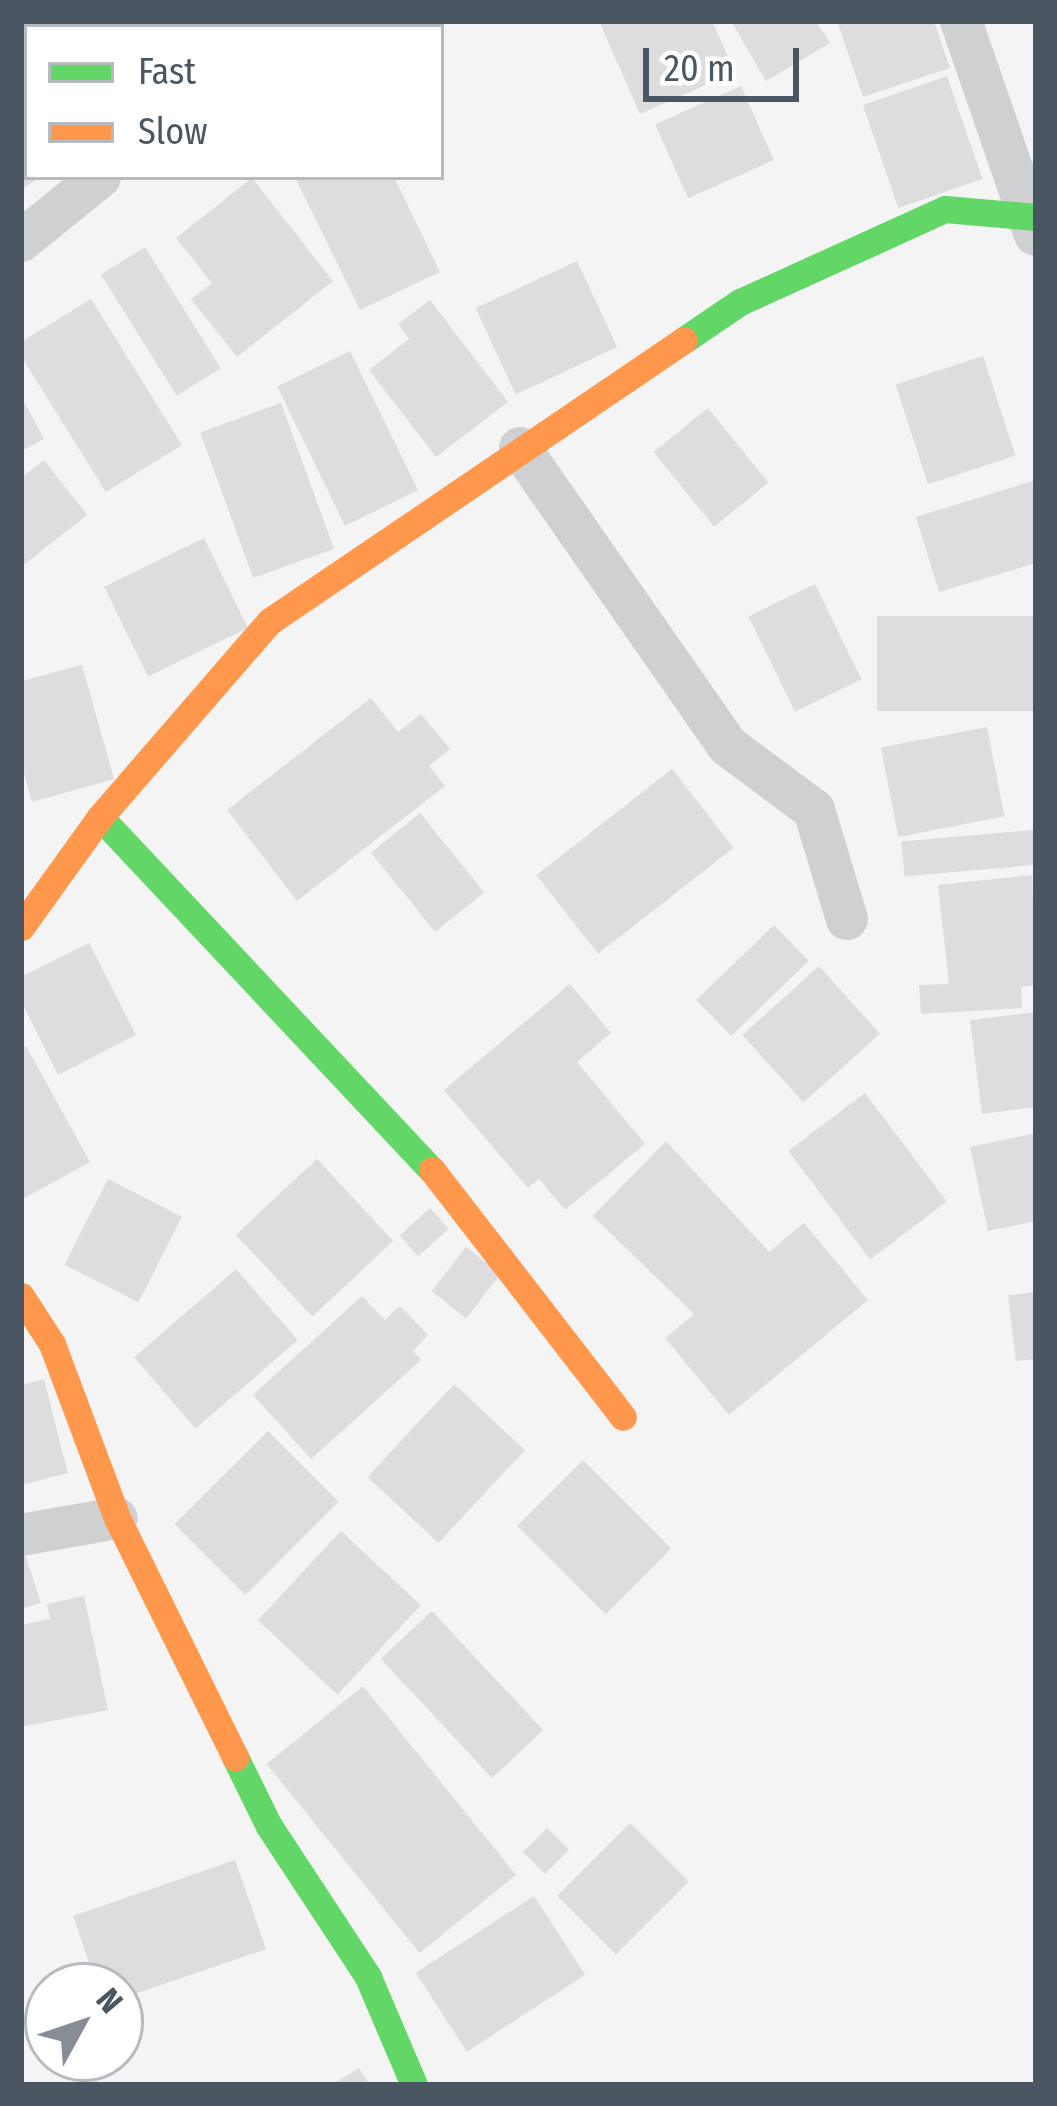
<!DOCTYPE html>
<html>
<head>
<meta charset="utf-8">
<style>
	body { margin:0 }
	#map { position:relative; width:1057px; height:2106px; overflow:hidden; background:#f4f4f4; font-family:"Fira Sans Condensed",sans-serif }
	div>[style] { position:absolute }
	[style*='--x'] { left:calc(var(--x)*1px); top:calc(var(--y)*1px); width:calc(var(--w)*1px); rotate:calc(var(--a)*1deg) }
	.building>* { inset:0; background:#ddddde; transform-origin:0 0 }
	.street>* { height:42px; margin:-21px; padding:0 21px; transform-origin:21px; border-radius:21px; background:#ced0d2 }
	.fast>* { height:27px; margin:-13.5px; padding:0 13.5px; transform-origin:13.5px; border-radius:13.5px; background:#63d668 }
	.slow>* { height:27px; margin:-13.5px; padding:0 13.5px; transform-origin:13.5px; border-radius:13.5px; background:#ff974d }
	span { translate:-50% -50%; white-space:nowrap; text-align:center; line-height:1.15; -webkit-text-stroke:9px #fff; paint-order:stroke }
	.frame { position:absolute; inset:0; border:24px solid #4a5661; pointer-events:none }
	.legend { position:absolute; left:24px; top:24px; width:420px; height:156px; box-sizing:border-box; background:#fff; border:3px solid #b7bbc0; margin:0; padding:15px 21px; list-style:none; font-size:36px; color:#4a5661 }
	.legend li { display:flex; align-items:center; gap:24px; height:60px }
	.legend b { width:60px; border:3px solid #b7bbc0 }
	.north { position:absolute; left:24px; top:1962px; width:120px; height:120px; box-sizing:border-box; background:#fff; border:3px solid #b7bbc0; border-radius:50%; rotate:50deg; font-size:33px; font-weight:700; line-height:48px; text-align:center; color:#4a5661 }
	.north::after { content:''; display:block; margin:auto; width:42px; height:54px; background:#868d94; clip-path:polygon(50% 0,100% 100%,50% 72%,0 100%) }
	.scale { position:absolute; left:643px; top:48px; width:156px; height:54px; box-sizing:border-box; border:6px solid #4a5661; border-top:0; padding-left:15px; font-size:36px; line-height:42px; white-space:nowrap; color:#4a5661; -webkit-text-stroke:9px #fff; paint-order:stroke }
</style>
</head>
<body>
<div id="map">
	<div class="building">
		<div style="clip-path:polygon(62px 21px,108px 21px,112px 27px,53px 27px)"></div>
		<div style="clip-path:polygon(134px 21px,257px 21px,249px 27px)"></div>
		<div style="clip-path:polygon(599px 21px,712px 21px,735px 72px,640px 114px)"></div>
		<div style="clip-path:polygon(731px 21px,816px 21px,830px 43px,766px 81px)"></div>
		<div style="clip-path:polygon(837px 21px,934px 21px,950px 68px,863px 97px)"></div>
		<div style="left:947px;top:76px;width:109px;height:89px;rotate:71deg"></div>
		<div style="left:741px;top:86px;width:81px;height:94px;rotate:66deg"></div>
		<div style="clip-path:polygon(21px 121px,27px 177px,40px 177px,21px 190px)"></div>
		<div style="clip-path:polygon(295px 177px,394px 177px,440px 272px,360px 310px)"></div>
		<div style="clip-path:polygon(252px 178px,333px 281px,237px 357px,191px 299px,212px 283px,176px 238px)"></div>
		<div style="left:145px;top:247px;width:143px;height:52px;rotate:58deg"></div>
		<div style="left:577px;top:261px;width:95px;height:112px;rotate:65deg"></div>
		<div style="clip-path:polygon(91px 299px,182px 445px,106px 492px,21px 356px,21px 342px)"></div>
		<div style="clip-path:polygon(430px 300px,508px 402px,436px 457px,369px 370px,409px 339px,398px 324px)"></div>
		<div style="left:350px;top:351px;width:155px;height:81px;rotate:64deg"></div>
		<div style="left:983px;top:356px;width:105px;height:92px;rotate:72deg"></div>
		<div style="clip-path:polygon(21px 396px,44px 439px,21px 451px)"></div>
		<div style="left:281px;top:403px;width:155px;height:86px;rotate:70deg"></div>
		<div style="left:708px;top:408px;width:96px;height:70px;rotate:51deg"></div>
		<div style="clip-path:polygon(44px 460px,87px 515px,21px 567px,21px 478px)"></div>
		<div style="clip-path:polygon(1036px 480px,1036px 563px,939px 592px,916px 517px)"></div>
		<div style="left:204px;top:538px;width:100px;height:111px;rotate:64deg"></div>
		<div style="left:815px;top:584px;width:106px;height:74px;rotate:64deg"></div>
		<div style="left:1036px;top:616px;width:95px;height:159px;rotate:90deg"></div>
		<div style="clip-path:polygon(82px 665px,114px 779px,32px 802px,21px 763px,21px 681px)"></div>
		<div style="clip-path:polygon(371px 698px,398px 732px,421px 714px,450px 749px,429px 766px,445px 786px,297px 901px,227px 810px)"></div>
		<div style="left:987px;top:727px;width:91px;height:108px;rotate:79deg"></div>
		<div style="left:672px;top:769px;width:100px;height:172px;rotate:52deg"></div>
		<div style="left:420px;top:813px;width:102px;height:63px;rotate:51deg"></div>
		<div style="left:1033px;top:830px;width:35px;height:132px;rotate:85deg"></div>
		<div style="clip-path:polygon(1032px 875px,1036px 985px,1021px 987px,1022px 1008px,921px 1014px,919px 985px,949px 984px,938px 885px)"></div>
		<div style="left:774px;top:925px;width:50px;height:108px;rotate:46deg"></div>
		<div style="clip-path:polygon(89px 943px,136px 1035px,58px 1075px,21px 1001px,21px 977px)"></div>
		<div style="left:819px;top:966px;width:91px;height:103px;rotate:48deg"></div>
		<div style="clip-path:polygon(570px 984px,611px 1033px,577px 1062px,645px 1144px,565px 1210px,539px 1179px,528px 1188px,444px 1090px)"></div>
		<div style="clip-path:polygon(1036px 1012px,1036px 1107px,982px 1114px,970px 1020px)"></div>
		<div style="clip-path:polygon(26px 1046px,90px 1162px,21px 1200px,21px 1048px)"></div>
		<div style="left:865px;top:1093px;width:136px;height:96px;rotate:53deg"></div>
		<div style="clip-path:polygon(1036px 1133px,1036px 1221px,988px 1231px,970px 1147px)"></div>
		<div style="clip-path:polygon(666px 1141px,769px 1252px,804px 1223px,868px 1300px,729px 1415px,665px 1338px,694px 1314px,593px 1216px)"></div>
		<div style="left:317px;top:1159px;width:112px;height:111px;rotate:47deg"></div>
		<div style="left:108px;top:1179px;width:83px;height:96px;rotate:27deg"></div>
		<div style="left:430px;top:1208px;width:28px;height:41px;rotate:48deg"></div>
		<div style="left:466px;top:1247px;width:44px;height:56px;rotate:38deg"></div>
		<div style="left:236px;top:1269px;width:94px;height:135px;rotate:49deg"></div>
		<div style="clip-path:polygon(1036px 1292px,1036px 1359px,1016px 1361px,1008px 1295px)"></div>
		<div style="clip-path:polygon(362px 1296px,385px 1320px,400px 1306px,428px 1335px,413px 1351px,421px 1360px,311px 1459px,253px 1395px)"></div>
		<div style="clip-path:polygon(44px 1379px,68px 1473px,21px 1485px,21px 1385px)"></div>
		<div style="left:454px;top:1384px;width:97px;height:127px;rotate:43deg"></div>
		<div style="left:268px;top:1431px;width:100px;height:132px;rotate:45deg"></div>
		<div style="left:583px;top:1460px;width:125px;height:93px;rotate:45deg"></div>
		<div style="left:341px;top:1531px;width:109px;height:122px;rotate:43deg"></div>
		<div style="clip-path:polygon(21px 1542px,41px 1603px,21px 1609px)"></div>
		<div style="clip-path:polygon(84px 1596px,108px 1710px,21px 1727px,21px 1625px,50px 1619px,47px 1604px)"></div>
		<div style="left:432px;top:1611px;width:163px;height:70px;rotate:47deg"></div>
		<div style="left:363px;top:1686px;width:243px;height:124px;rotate:51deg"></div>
		<div style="left:630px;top:1823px;width:83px;height:103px;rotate:45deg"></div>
		<div style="left:547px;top:1828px;width:31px;height:34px;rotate:45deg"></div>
		<div style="clip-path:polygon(235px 1860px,266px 1949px,120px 1999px,120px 1986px,97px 1986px,73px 1916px)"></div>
		<div style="left:534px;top:1896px;width:94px;height:141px;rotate:57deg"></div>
		<div style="clip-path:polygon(359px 2068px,370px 2085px,331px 2085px)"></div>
	</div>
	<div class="street">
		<div style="--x:961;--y:21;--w:226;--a:70.9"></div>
		<div style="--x:339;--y:27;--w:13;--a:-29"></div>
		<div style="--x:21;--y:241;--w:102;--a:-39"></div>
		<div style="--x:520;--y:448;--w:363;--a:55.1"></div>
		<div style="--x:728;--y:746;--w:107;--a:36.7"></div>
		<div style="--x:814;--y:810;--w:114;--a:73.2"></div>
		<div style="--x:21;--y:1535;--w:97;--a:-10"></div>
	</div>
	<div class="fast">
		<div style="--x:684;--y:340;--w:68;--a:-34.2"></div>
		<div style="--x:740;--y:302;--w:225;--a:-24.4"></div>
		<div style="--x:945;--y:209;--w:91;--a:5"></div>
		<div style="--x:100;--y:817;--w:485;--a:46.8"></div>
		<div style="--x:235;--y:1757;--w:77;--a:63.8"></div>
		<div style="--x:269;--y:1826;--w:181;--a:56.7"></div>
		<div style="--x:368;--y:1977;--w:117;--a:66.9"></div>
	</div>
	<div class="slow">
		<div style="--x:21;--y:927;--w:135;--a:-54.3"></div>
		<div style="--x:100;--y:817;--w:259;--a:-49.1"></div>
		<div style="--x:270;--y:621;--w:500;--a:-34.17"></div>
		<div style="--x:432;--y:1170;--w:312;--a:52.3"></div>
		<div style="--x:21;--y:1296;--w:57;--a:57.1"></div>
		<div style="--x:52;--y:1344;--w:186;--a:69.5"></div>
		<div style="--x:117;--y:1518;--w:267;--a:63.7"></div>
	</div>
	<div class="frame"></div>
	<ul class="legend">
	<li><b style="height:15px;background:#63d668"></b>Fast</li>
	<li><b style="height:15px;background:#ff974d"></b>Slow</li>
	</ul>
	<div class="north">N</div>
	<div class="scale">20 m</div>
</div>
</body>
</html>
